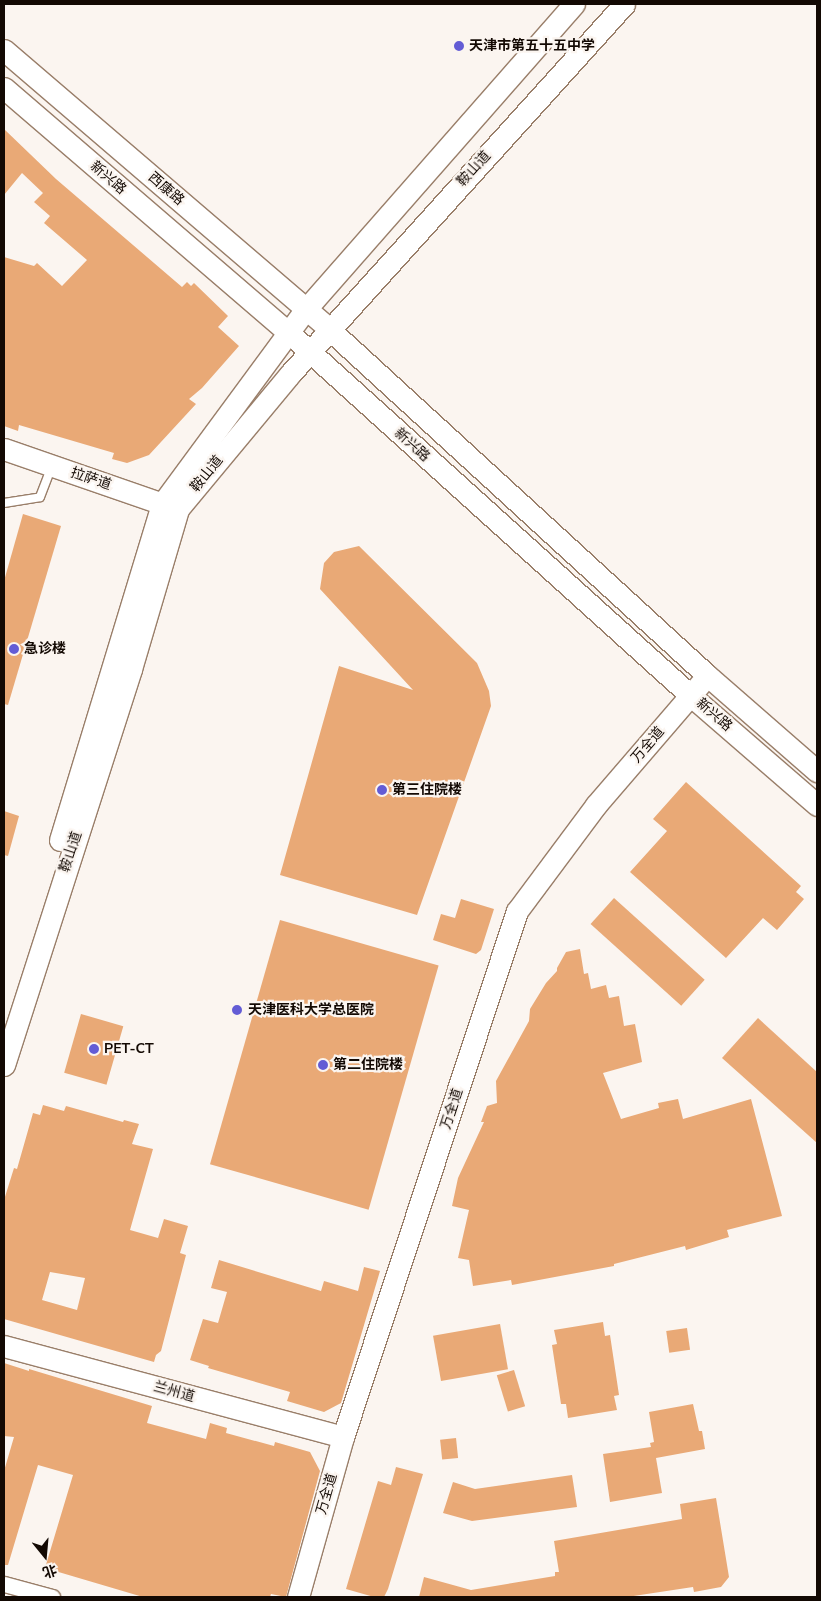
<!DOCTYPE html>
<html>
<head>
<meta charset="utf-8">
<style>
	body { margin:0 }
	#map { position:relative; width:821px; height:1601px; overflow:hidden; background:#fbf5f0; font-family:"Nunito Sans","Noto Sans SC",sans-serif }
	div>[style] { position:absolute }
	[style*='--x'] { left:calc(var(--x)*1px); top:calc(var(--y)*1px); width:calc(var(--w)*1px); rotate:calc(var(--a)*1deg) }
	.building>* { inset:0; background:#e9a976; transform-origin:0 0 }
	.roads { filter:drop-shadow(1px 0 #997e69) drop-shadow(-1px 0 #997e69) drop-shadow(0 1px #997e69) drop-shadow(0 -1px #997e69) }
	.lane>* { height:8px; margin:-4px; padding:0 4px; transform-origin:4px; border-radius:4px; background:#fff }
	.street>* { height:15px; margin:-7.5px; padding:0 7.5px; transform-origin:7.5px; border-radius:7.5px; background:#fff }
	.secondary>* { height:21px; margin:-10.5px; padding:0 10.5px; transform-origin:10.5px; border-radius:10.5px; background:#fff }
	.dots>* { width:14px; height:14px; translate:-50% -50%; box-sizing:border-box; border:2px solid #fbf5f0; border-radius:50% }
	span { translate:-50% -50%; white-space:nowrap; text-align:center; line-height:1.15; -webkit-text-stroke:4.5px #fbf5f0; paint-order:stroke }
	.poi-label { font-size:14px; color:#130903; font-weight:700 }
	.left { translate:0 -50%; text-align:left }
	.street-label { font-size:14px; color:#130903 }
	.frame { position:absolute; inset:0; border:5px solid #130903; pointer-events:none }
	.north { position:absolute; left:20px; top:1531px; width:50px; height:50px; -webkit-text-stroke:4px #fbf5f0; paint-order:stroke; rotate:163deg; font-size:14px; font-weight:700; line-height:20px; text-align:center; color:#130903 }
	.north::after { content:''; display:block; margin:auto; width:18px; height:22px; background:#130903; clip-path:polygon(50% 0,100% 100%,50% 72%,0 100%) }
</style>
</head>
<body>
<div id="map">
	<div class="building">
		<div style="clip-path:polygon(4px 129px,56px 179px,182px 287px,187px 282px,191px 286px,194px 283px,228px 316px,218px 327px,239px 346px,202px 388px,189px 399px,196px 404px,149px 455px,127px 463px,112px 459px,114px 453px,19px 425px,18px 431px,4px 426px,4px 257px,34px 266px,37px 263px,62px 286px,87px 260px,44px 223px,50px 216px,34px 202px,43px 193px,22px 173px,4px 195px)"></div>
		<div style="clip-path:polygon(23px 514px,61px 526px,8px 705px,4px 704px,4px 581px)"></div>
		<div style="clip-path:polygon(359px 546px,477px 663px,489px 691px,491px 706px,417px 915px,280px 875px,339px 666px,413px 690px,320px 589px,324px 563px,334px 552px)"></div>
		<div style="clip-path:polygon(686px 782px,801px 886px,796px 892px,804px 899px,777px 930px,763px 918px,726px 958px,630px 872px,667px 831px,653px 819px)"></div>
		<div style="clip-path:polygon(4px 811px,19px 816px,8px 856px,4px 855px)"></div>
		<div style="left:614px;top:898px;width:122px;height:35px;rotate:42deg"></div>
		<div style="clip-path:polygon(461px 899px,494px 909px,481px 950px,476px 954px,433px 940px,441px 914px,455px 918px)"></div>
		<div style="left:280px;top:920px;width:165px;height:254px;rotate:16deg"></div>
		<div style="clip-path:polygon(580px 949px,584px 974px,588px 973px,591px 989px,606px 985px,609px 998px,619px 996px,624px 1026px,635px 1024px,642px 1062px,603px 1073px,621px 1119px,659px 1108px,658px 1103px,678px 1099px,683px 1119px,751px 1099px,782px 1216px,727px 1230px,729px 1237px,686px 1250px,685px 1246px,614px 1264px,614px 1266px,512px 1285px,511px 1280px,473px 1286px,469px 1260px,458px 1258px,469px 1210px,452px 1206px,458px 1178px,484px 1122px,481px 1122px,487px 1106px,497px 1103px,496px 1081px,529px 1021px,530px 1009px,546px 983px,557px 971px,557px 968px,566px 952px)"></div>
		<div style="left:81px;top:1014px;width:44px;height:61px;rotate:16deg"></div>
		<div style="clip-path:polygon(758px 1018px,817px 1072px,817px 1143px,722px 1058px)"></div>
		<div style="clip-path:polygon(evenodd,43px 1105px,64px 1111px,66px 1106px,123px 1122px,124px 1120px,139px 1124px,132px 1144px,153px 1149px,130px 1230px,158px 1238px,164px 1219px,188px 1226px,180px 1253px,186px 1255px,161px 1351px,156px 1355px,154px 1362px,4px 1319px,4px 1200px,14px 1168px,17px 1169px,33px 1113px,40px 1115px,43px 1105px,50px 1272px,85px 1278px,77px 1310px,42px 1300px,50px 1272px)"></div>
		<div style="clip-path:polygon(219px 1260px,321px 1291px,324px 1281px,358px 1291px,364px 1267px,380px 1271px,341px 1403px,324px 1412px,287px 1401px,290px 1392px,208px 1368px,209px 1366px,190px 1360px,203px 1319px,218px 1323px,227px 1292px,211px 1288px)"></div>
		<div style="clip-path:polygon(603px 1322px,605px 1336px,610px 1335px,619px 1395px,614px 1396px,617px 1410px,568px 1418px,566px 1404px,561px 1404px,552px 1345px,557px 1344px,554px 1330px)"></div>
		<div style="left:500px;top:1324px;width:46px;height:68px;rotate:80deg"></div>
		<div style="left:687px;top:1328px;width:22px;height:21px;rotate:82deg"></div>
		<div style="clip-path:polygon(4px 1363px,29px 1371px,29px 1369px,152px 1406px,147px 1423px,206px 1439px,210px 1423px,227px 1428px,226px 1433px,274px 1446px,275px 1442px,310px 1452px,320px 1471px,286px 1597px,271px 1594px,270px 1597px,143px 1597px,45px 1568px,73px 1475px,38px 1465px,8px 1565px,4px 1565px,4px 1471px,14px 1437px,4px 1436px)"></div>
		<div style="left:514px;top:1370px;width:38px;height:18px;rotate:73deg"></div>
		<div style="clip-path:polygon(693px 1404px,699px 1431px,702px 1431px,705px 1449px,656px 1458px,662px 1493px,610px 1502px,603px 1454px,651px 1447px,650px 1443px,654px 1442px,649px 1412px)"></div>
		<div style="left:456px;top:1438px;width:20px;height:16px;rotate:84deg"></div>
		<div style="clip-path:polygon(396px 1467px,423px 1474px,388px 1589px,384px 1597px,374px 1597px,346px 1589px,378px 1481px,391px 1485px)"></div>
		<div style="clip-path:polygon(572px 1475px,577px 1507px,472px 1521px,443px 1513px,453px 1482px,475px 1489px)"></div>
		<div style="clip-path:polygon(716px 1498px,729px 1577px,721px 1587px,694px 1592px,693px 1587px,627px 1597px,419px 1597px,424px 1577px,471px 1590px,555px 1576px,555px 1572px,559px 1572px,554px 1541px,682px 1519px,680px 1504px)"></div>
	</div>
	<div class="roads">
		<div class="lane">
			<div style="--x:4;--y:503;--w:36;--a:-9"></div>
			<div style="--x:40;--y:497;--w:31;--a:-69"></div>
		</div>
		<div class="street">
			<div style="--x:4;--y:1584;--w:50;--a:15.2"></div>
		</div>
		<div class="secondary">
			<div style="--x:4;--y:50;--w:428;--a:40.6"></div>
			<div style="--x:329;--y:329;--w:514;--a:42.48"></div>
			<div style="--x:708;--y:676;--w:145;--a:41.1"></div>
			<div style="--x:4;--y:88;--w:374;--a:40.7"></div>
			<div style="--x:288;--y:332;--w:542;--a:42.08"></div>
			<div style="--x:690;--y:695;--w:168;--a:40.9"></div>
			<div style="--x:4;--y:449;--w:180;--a:19.1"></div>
			<div style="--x:60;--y:840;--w:351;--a:-73.1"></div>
			<div style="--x:162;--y:504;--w:242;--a:-53.6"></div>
			<div style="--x:306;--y:309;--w:406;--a:-48.7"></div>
			<div style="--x:4;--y:1065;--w:416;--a:-72.2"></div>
			<div style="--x:131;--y:669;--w:167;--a:-73.6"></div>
			<div style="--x:178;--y:509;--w:175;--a:-50.3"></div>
			<div style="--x:290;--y:374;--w:498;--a:-47.9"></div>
			<div style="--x:4;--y:1346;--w:351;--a:15"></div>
			<div style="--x:298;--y:1597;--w:166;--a:-74.3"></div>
			<div style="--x:343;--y:1437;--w:554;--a:-71.7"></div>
			<div style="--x:517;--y:911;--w:132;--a:-53.3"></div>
			<div style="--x:596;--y:805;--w:160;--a:-49.3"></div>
		</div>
	</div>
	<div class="dots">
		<div style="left:459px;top:46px;background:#635cd5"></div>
		<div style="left:14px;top:649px;background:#635cd5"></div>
		<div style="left:382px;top:790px;background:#635cd5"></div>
		<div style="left:237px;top:1010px;background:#635cd5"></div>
		<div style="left:94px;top:1049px;background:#635cd5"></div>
		<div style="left:323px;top:1065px;background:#635cd5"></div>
	</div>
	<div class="poi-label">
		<span class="left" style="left:469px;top:46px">天津市第五十五中学</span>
		<span class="left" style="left:24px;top:649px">急诊楼</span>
		<span class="left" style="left:392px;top:790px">第三住院楼</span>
		<span class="left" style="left:248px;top:1010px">天津医科大学总医院</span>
		<span class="left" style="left:104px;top:1049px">PET-CT</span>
		<span class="left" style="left:333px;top:1065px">第二住院楼</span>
	</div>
	<div class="street-label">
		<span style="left:474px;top:169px;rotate:-48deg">鞍山道</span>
		<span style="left:108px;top:178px;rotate:41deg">新兴路</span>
		<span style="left:166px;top:189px;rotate:41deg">西康路</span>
		<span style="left:412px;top:445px;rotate:42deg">新兴路</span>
		<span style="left:207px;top:474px;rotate:-51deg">鞍山道</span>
		<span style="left:91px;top:479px;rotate:19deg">拉萨道</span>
		<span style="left:714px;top:715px;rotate:41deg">新兴路</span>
		<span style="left:648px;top:745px;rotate:-49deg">万全道</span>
		<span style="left:71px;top:852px;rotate:-72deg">鞍山道</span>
		<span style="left:452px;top:1109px;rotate:-72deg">万全道</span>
		<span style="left:174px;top:1392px;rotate:15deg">兰州道</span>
		<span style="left:327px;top:1494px;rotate:-74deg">万全道</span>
	</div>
	<div class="frame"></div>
	<div class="north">北</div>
</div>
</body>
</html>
